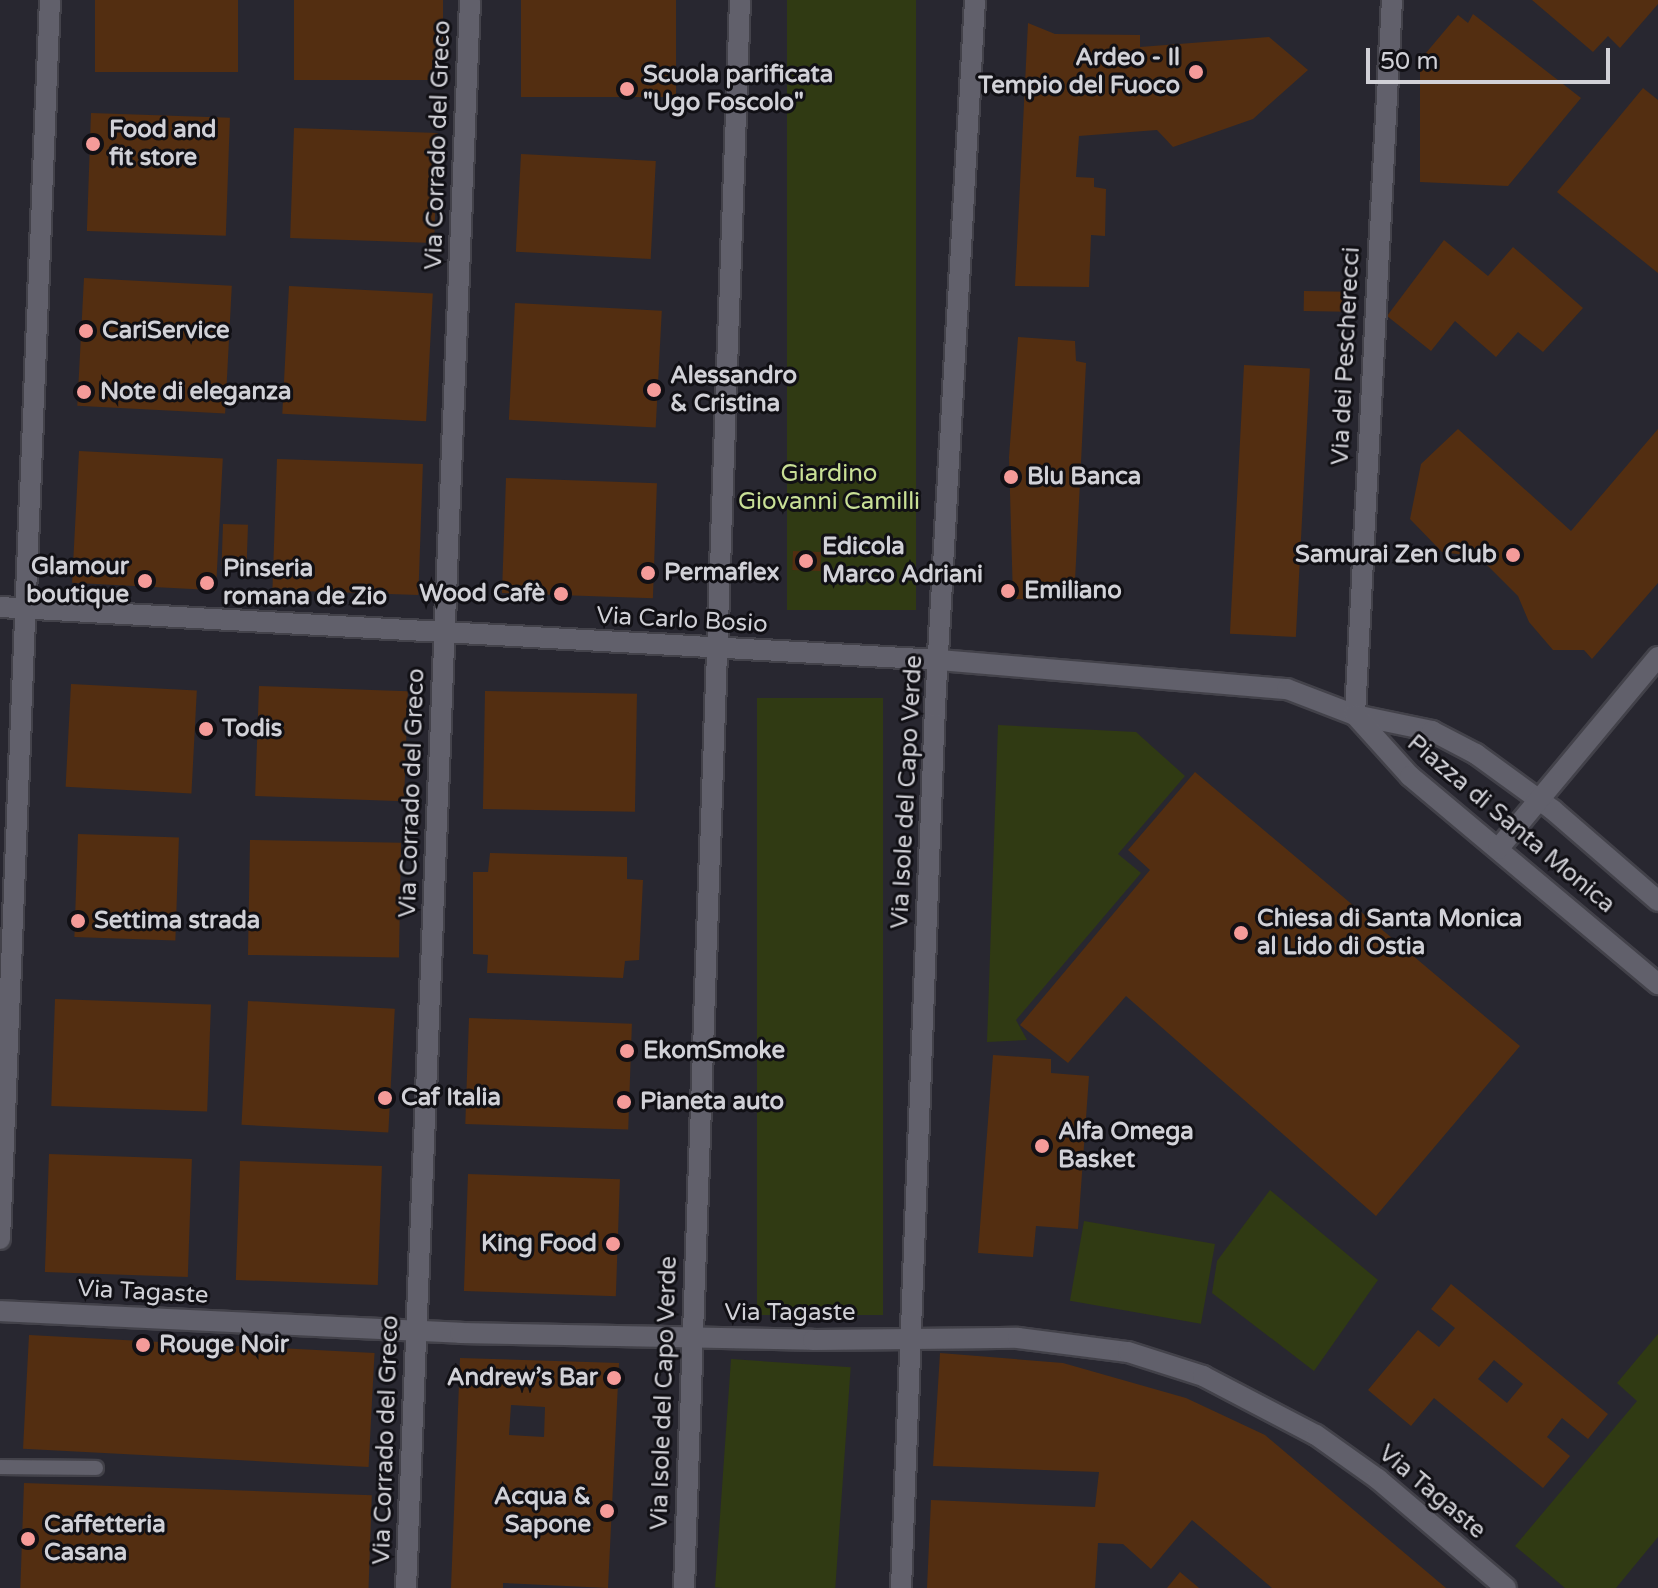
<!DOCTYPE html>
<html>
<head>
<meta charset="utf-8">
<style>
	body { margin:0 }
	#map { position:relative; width:1658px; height:1588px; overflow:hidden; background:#282730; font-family:"Varela Round",sans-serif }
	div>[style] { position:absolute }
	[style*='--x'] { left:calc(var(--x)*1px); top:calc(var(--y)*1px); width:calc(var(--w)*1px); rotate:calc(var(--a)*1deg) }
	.green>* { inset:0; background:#303a13; transform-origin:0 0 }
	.building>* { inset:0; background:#532e11; transform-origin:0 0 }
	.roads { filter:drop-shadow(2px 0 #43424a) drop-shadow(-2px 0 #43424a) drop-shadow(0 2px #43424a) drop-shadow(0 -2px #43424a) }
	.service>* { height:14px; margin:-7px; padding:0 7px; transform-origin:7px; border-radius:7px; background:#61606b }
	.minor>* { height:20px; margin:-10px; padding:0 10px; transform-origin:10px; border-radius:10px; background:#61606b }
	.tertiary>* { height:20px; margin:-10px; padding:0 10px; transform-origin:10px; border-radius:10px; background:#61606b }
	.dots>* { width:22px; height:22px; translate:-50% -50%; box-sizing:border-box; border:4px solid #111015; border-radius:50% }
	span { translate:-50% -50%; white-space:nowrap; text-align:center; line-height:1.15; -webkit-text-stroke:6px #111015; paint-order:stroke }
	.poi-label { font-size:24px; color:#d1d1d7; font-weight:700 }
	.right { translate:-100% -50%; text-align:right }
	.left { translate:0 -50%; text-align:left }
	.street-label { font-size:24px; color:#d1d1d7 }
	.park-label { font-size:24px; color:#c9e096 }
	.scale { position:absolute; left:1366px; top:48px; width:244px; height:36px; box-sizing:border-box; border:4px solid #d1d1d7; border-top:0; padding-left:10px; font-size:24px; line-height:28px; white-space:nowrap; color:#d1d1d7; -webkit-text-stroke:6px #111015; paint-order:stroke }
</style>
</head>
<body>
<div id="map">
	<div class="green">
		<div style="left:787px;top:0;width:129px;height:610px"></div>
		<div style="left:757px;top:698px;width:126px;height:617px"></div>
		<div style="clip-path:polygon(998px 725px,1136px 732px,1185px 776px,1118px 854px,1141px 873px,1016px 1020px,1027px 1040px,987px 1042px)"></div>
		<div style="clip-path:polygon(1270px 1190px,1378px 1280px,1314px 1371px,1212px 1293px,1217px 1261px)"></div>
		<div style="left:1084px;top:1221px;width:133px;height:81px;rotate:10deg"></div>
		<div style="clip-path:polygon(1658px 1334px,1658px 1537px,1616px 1588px,1565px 1588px,1515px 1546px,1637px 1401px,1617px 1383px)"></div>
		<div style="left:731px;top:1359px;width:120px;height:229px;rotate:4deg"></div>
	</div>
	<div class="building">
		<div style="left:95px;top:0;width:143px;height:72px"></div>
		<div style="left:294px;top:0;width:149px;height:80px"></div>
		<div style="left:521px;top:0;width:155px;height:97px"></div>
		<div style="clip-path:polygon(1532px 0,1658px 0,1658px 4px,1620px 48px,1608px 36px,1593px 52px)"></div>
		<div style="clip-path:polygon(1473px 14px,1581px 98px,1508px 186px,1420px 182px,1420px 60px,1458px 15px,1468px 23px)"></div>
		<div style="clip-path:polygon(1028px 23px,1055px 34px,1140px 35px,1140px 47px,1269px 37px,1308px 70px,1253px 119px,1173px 147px,1157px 130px,1079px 136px,1076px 177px,1094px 178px,1094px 187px,1106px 189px,1105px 236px,1091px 235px,1089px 287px,1015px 286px)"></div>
		<div style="clip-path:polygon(1643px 88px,1658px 100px,1658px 273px,1557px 192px)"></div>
		<div style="left:91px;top:113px;width:139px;height:118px;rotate:2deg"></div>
		<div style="left:294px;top:128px;width:144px;height:110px;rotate:2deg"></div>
		<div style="left:521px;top:154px;width:135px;height:98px;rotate:3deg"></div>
		<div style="clip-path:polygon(1444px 240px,1488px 276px,1513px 247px,1583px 308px,1543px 352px,1518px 332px,1496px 357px,1455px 321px,1431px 351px,1387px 316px)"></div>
		<div style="left:84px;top:278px;width:148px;height:128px;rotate:3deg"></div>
		<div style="left:289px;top:286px;width:144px;height:128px;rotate:3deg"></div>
		<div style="left:1304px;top:291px;width:43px;height:20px;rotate:1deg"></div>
		<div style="left:515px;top:303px;width:147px;height:117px;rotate:3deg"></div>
		<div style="clip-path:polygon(1018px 337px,1075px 341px,1076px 361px,1086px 363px,1075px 581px,1066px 581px,1070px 588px,1063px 590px,1063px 600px,1013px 599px,1009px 457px)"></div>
		<div style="left:1244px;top:365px;width:66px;height:269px;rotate:3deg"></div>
		<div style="clip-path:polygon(1458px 429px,1571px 531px,1658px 429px,1658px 583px,1592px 659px,1584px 650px,1553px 650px,1529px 622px,1518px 596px,1479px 557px,1442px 552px,1410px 519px,1421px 464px)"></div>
		<div style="left:79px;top:451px;width:144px;height:132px;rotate:3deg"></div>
		<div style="left:277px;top:459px;width:146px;height:131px;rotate:2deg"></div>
		<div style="left:506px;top:478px;width:151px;height:115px;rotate:2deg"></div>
		<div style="left:223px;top:524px;width:25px;height:42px;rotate:2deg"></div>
		<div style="left:793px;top:551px;width:28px;height:19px;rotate:2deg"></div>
		<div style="left:71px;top:684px;width:126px;height:103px;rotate:3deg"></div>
		<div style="left:259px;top:686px;width:149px;height:110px;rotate:2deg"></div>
		<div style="left:485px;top:691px;width:152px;height:118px;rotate:1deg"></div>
		<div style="clip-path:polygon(1195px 772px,1520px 1046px,1376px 1216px,1126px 996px,1068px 1063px,1020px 1025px,1150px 870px,1128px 850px)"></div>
		<div style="left:78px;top:834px;width:101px;height:103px;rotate:2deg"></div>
		<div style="left:250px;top:840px;width:151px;height:115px;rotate:1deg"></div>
		<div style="clip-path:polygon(490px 853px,627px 857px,627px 879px,643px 880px,639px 960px,625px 961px,623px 978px,487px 973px,488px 955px,473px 954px,473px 872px,488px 872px)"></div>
		<div style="left:55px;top:999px;width:156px;height:107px;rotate:2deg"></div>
		<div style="left:248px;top:1001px;width:147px;height:124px;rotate:3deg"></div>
		<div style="left:469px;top:1018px;width:163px;height:106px;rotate:2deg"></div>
		<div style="clip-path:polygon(993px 1055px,1051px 1059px,1051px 1073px,1089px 1076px,1078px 1229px,1036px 1226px,1033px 1257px,978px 1253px)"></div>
		<div style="left:49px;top:1154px;width:143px;height:118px;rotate:2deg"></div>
		<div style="left:240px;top:1161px;width:142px;height:119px;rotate:2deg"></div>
		<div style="left:468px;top:1174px;width:152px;height:117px;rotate:2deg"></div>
		<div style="clip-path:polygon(evenodd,1451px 1284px,1608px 1414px,1588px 1439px,1562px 1418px,1547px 1437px,1570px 1456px,1543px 1488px,1434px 1398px,1411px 1426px,1368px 1390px,1418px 1330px,1439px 1347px,1455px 1328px,1431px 1309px,1451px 1284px,1494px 1360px,1523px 1384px,1507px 1403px,1478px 1379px,1494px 1360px)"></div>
		<div style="left:29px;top:1335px;width:346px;height:114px;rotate:3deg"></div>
		<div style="clip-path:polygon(940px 1353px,1063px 1363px,1186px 1398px,1265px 1435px,1446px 1588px,1272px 1588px,1192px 1520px,1151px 1569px,1123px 1544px,1098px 1543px,1095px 1588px,927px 1588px,931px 1500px,1095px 1507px,1099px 1472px,933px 1466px)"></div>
		<div style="clip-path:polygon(evenodd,460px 1358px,619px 1363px,608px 1588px,503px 1583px,503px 1588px,451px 1588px,460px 1358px,511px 1405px,545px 1407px,544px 1437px,509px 1435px,511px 1405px)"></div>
		<div style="left:24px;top:1483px;width:348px;height:105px;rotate:2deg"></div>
		<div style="clip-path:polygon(1180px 1572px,1199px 1588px,1167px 1588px)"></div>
	</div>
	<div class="roads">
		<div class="service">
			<div style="--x:0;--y:1467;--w:96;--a:0.6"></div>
		</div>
		<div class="minor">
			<div style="--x:0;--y:607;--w:941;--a:3.23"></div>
			<div style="--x:940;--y:660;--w:348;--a:4.8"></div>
			<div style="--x:1287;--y:689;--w:73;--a:20.9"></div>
			<div style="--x:1355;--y:715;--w:79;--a:11.7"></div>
			<div style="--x:1432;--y:731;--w:50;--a:27.6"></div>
			<div style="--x:1476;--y:754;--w:95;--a:36"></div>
			<div style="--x:1553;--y:810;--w:139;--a:40.9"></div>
			<div style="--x:1355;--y:715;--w:716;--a:-87.04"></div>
			<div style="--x:1355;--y:715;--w:82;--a:48"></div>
			<div style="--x:1410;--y:776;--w:324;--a:40"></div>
			<div style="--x:1498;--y:849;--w:250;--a:-50.2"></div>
			<div style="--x:0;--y:1239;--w:1240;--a:-87.69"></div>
			<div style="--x:0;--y:1311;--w:461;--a:2.7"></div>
			<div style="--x:460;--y:1333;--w:353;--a:1.1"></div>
			<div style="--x:813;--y:1340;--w:205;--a:-0.6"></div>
			<div style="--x:1018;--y:1338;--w:111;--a:7.3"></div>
			<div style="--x:1128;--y:1352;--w:79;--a:17.7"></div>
			<div style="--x:1203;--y:1376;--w:127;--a:27.6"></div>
			<div style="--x:1316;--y:1435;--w:76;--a:35.4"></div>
			<div style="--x:1378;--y:1479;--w:168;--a:40.4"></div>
			<div style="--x:406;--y:1588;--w:1589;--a:-87.69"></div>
		</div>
		<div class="tertiary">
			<div style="--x:684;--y:1588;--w:1589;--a:-87.98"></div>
			<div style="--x:901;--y:1588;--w:882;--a:-87.79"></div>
			<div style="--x:935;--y:707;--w:708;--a:-86.76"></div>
		</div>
	</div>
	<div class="dots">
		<div style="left:1196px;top:72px;background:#f59b99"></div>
		<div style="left:627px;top:89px;background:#f59b99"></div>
		<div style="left:93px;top:144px;background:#f59b99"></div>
		<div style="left:86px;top:331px;background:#f59b99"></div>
		<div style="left:654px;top:390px;background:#f59b99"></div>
		<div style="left:84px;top:392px;background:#f59b99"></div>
		<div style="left:1011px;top:477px;background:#f59b99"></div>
		<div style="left:1513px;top:555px;background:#f59b99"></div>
		<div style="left:806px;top:561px;background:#f59b99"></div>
		<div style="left:648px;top:573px;background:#f59b99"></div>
		<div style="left:145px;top:581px;background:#f59b99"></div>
		<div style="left:207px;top:583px;background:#f59b99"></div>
		<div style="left:1008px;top:591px;background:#f59b99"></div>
		<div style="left:561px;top:594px;background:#f59b99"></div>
		<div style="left:206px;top:729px;background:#f59b99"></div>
		<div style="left:78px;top:921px;background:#f59b99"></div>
		<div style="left:1241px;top:933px;background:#f59b99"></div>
		<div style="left:627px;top:1051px;background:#f59b99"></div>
		<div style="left:385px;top:1098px;background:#f59b99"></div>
		<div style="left:624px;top:1102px;background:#f59b99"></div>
		<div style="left:1042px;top:1146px;background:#f59b99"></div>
		<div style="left:613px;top:1244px;background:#f59b99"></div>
		<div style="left:143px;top:1345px;background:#f59b99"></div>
		<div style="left:614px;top:1378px;background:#f59b99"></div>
		<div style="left:607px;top:1511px;background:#f59b99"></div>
		<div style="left:28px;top:1539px;background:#f59b99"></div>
	</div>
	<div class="poi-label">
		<span class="right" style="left:1180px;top:72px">Ardeo - Il<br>Tempio del Fuoco</span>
		<span class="left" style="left:643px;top:89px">Scuola parificata<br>"Ugo Foscolo"</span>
		<span class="left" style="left:109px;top:144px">Food and<br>fit store</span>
		<span class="left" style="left:102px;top:331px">CariService</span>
		<span class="left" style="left:670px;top:390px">Alessandro<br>&amp; Cristina</span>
		<span class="left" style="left:100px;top:392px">Note di eleganza</span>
		<span class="left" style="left:1027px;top:477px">Blu Banca</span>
		<span class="left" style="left:822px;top:561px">Edicola<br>Marco Adriani</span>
		<span class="right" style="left:1497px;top:555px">Samurai Zen Club</span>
		<span class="right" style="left:129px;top:581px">Glamour<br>boutique</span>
		<span class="left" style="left:223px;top:583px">Pinseria<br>romana de Zio</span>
		<span class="left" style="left:664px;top:573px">Permaflex</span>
		<span class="left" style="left:1024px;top:591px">Emiliano</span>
		<span class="right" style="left:545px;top:594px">Wood Cafè</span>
		<span class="left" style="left:222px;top:729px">Todis</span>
		<span class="left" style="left:1257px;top:933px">Chiesa di Santa Monica<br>al Lido di Ostia</span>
		<span class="left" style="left:94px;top:921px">Settima strada</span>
		<span class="left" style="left:643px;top:1051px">EkomSmoke</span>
		<span class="left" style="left:401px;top:1098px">Caf Italia</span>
		<span class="left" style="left:640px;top:1102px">Pianeta auto</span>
		<span class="left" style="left:1058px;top:1146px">Alfa Omega<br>Basket</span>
		<span class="right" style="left:597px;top:1244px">King Food</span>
		<span class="left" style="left:159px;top:1345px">Rouge Noir</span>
		<span class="right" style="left:598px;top:1378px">Andrew’s Bar</span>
		<span class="right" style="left:591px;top:1511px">Acqua &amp;<br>Sapone</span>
		<span class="left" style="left:44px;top:1539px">Caffetteria<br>Casana</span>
	</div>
	<div class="street-label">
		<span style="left:438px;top:145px;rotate:-88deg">Via Corrado del Greco</span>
		<span style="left:1346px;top:356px;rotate:-87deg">Via dei Pescherecci</span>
		<span style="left:682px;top:620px;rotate:3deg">Via Carlo Bosio</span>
		<span style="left:907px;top:792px;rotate:-87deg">Via Isole del Capo Verde</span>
		<span style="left:412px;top:793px;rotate:-88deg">Via Corrado del Greco</span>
		<span style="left:1511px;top:824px;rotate:40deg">Piazza di Santa Monica</span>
		<span style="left:143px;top:1292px;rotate:3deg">Via Tagaste</span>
		<span style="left:790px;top:1313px">Via Tagaste</span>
		<span style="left:664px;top:1393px;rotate:-88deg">Via Isole del Capo Verde</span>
		<span style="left:386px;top:1440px;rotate:-88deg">Via Corrado del Greco</span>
		<span style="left:1432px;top:1492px;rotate:40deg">Via Tagaste</span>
	</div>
	<div class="park-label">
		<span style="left:829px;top:488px">Giardino<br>Giovanni Camilli</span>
	</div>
	<div class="scale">50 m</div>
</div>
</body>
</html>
